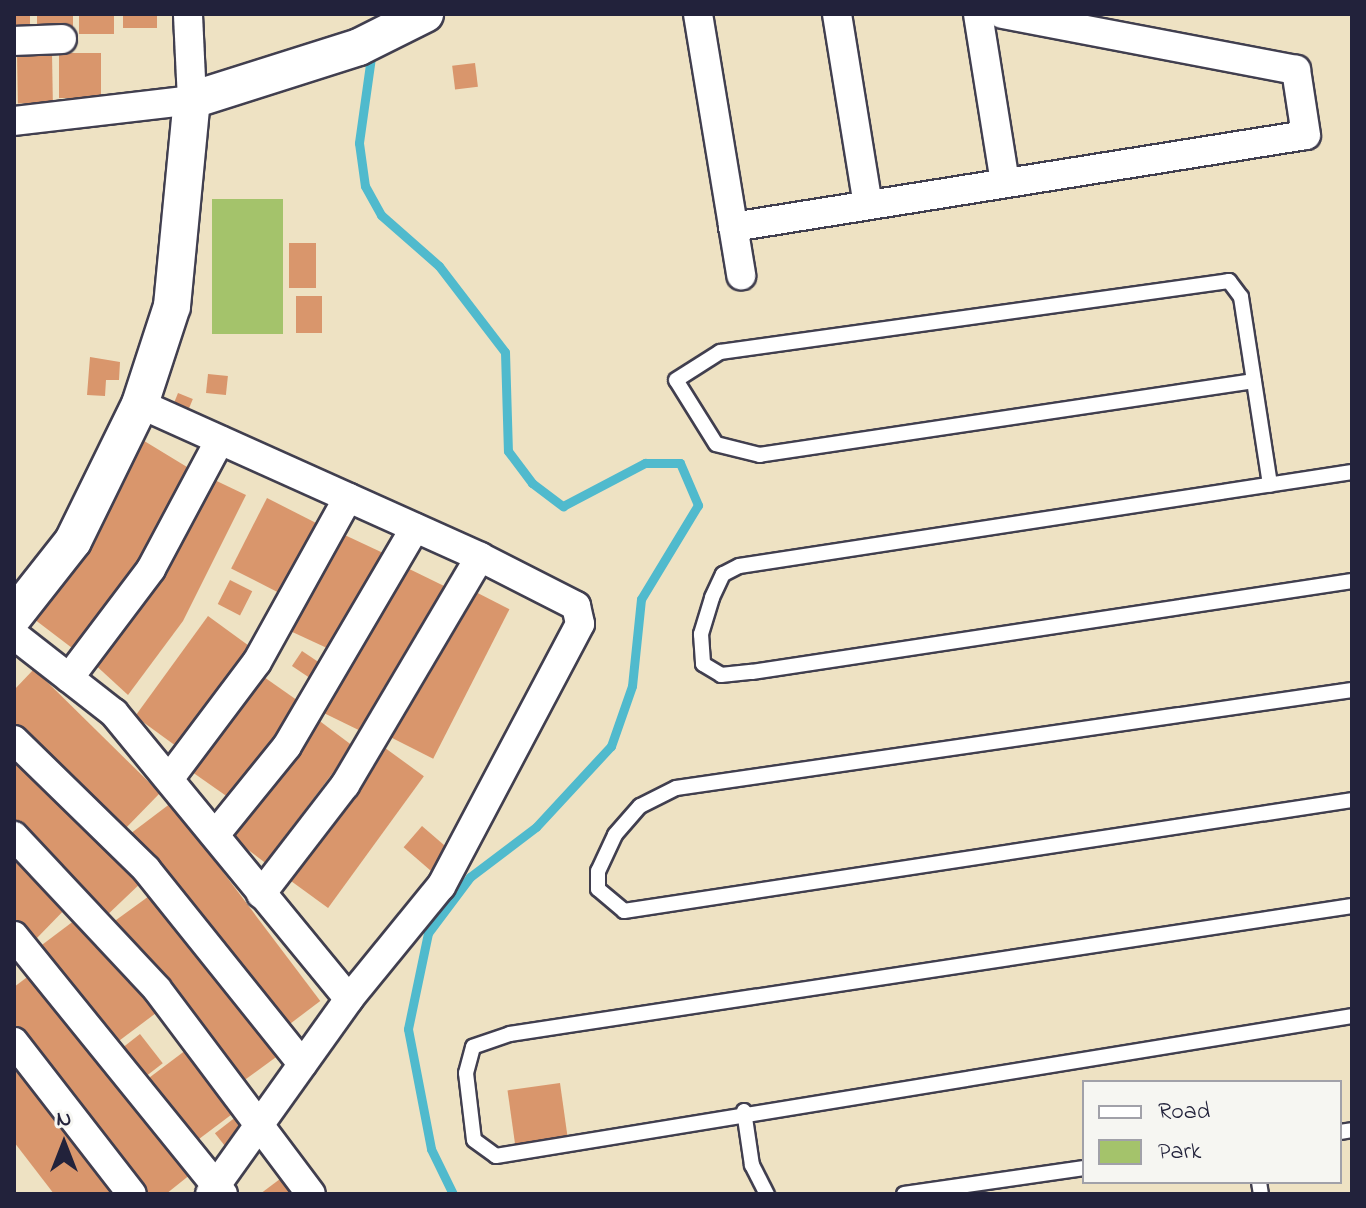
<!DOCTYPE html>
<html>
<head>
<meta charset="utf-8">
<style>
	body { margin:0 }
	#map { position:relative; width:1366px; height:1208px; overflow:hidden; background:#eee2c3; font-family:"Indie Flower",sans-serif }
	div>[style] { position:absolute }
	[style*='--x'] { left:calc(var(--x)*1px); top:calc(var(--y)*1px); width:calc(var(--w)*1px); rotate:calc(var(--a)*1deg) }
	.green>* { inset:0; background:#a4c36b; transform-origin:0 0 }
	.stream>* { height:9px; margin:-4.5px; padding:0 4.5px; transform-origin:4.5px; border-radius:4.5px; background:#50bacd }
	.building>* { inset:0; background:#d9966c; transform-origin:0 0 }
	.roads { filter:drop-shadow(2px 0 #413f4f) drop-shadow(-2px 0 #413f4f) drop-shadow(0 2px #413f4f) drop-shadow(0 -2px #413f4f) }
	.service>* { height:14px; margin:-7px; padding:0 7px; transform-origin:7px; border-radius:7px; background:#fff }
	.minor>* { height:28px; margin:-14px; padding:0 14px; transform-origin:14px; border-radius:14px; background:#fff }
	.tertiary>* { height:36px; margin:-18px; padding:0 18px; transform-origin:18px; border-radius:18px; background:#fff }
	span { translate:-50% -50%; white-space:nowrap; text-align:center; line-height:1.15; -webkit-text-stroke:6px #f6f6f2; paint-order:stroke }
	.frame { position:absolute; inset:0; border:16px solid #22223b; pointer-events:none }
	.legend { position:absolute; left:1082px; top:1080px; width:260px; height:104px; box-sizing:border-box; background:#f6f6f2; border:2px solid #a1a1a9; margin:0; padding:10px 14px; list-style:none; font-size:24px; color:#22223b }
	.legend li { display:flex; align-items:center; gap:16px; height:40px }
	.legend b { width:40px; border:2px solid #a1a1a9 }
	.north { position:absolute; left:24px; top:1104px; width:80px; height:80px; -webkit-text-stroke:6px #f6f6f2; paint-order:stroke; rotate:0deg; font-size:22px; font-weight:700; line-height:32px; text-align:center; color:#22223b }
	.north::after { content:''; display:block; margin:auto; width:28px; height:36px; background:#22223b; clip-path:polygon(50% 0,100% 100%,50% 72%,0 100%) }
</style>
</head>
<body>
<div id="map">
	<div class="green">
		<div style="left:283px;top:199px;width:135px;height:71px;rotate:90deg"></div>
	</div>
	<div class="stream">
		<div style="--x:372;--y:50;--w:94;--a:98"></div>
		<div style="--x:359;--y:143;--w:43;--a:82.1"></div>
		<div style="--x:365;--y:186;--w:33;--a:61"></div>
		<div style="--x:381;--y:215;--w:77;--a:41.3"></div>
		<div style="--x:439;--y:266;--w:108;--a:52.5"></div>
		<div style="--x:505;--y:352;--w:99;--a:88.3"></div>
		<div style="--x:508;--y:451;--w:40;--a:53"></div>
		<div style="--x:532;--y:483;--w:39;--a:37"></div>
		<div style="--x:563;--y:506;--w:93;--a:-27.7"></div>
		<div style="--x:645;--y:463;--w:35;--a:0"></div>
		<div style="--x:680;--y:463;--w:46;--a:66.8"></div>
		<div style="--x:698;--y:505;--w:110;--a:121.2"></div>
		<div style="--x:641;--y:599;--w:87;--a:95.9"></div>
		<div style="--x:632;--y:686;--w:64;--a:109.3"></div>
		<div style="--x:611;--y:746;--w:110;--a:132.8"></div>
		<div style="--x:536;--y:827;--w:83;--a:142.9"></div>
		<div style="--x:470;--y:877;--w:70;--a:126.9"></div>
		<div style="--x:428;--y:933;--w:98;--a:101.8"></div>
		<div style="--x:408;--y:1029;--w:122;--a:79.1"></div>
		<div style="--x:431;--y:1149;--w:50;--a:63.9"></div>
	</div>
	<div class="building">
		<div style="left:14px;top:14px;width:16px;height:22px"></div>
		<div style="left:37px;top:14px;width:36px;height:19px"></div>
		<div style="left:79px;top:14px;width:35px;height:20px"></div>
		<div style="left:123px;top:14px;width:34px;height:14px"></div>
		<div style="left:52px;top:53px;width:50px;height:35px;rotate:89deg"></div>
		<div style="left:59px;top:53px;width:42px;height:45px"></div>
		<div style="left:475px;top:63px;width:24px;height:23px;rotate:83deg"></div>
		<div style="left:289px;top:243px;width:27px;height:45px"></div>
		<div style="left:296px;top:296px;width:26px;height:37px"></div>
		<div style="clip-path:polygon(90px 357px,120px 362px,119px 380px,106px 380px,105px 396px,87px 395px)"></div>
		<div style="left:208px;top:374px;width:20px;height:19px;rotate:6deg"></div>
		<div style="left:178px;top:393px;width:16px;height:20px;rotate:22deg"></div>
		<div style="clip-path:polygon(141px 439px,187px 467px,148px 545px,76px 651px,34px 619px,106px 516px)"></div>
		<div style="clip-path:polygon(202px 474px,246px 495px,183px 621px,128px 695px,91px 661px)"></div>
		<div style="left:267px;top:498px;width:59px;height:79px;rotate:27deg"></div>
		<div style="left:334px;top:530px;width:56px;height:110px;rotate:25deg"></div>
		<div style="left:397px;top:563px;width:53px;height:167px;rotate:26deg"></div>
		<div style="left:230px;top:580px;width:25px;height:27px;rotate:27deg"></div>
		<div style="left:464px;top:586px;width:51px;height:168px;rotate:27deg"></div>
		<div style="left:208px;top:616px;width:53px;height:124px;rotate:36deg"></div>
		<div style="left:302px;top:651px;width:23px;height:18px;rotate:34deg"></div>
		<div style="clip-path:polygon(34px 669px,160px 793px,122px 832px,14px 725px,14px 690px)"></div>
		<div style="left:254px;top:670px;width:57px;height:119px;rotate:35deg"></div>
		<div style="left:317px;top:719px;width:45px;height:146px;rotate:37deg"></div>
		<div style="left:381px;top:745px;width:53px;height:163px;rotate:36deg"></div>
		<div style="clip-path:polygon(14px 746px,144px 880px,103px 919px,14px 827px)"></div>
		<div style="left:171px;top:803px;width:248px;height:53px;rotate:53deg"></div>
		<div style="left:422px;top:826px;width:44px;height:28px;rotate:41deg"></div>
		<div style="clip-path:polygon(14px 845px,73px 901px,35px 940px,14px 920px)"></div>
		<div style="left:156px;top:891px;width:205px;height:54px;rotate:54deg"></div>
		<div style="left:83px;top:914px;width:123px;height:52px;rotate:53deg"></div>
		<div style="clip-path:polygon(34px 972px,191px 1174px,166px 1194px,140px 1194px,14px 1032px,14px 987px)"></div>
		<div style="left:140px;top:1034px;width:37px;height:23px;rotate:52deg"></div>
		<div style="left:186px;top:1050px;width:79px;height:54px;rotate:53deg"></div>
		<div style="clip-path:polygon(14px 1056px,117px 1190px,112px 1194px,54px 1194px,14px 1142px)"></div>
		<div style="left:560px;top:1083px;width:56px;height:53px;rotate:82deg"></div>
		<div style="left:237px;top:1116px;width:23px;height:28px;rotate:52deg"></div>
		<div style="clip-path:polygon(288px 1173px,304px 1194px,260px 1194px)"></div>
	</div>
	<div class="roads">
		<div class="service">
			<div style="--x:1254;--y:381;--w:500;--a:171.5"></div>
			<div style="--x:760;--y:455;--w:45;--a:-166"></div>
			<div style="--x:716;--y:444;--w:75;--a:-122"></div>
			<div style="--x:676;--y:380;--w:52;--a:-32.5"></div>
			<div style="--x:720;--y:352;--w:514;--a:-7.94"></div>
			<div style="--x:1229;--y:281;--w:20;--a:53"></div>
			<div style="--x:1241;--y:297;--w:190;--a:81.2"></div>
			<div style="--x:1352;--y:472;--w:620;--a:171.28"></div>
			<div style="--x:739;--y:566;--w:18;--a:153"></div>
			<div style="--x:723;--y:574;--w:26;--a:115"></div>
			<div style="--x:712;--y:598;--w:38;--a:107"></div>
			<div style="--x:701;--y:634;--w:30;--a:86"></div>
			<div style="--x:703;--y:664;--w:21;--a:31"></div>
			<div style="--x:721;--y:675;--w:31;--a:-6"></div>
			<div style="--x:752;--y:672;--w:607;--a:-8.62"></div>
			<div style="--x:1352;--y:690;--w:683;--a:171.75"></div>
			<div style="--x:676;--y:788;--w:40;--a:153.4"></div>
			<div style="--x:640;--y:806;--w:38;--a:131"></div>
			<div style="--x:615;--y:835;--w:40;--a:115"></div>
			<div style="--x:598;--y:871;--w:18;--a:90"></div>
			<div style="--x:598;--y:889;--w:34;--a:40"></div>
			<div style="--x:624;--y:911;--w:736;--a:-8.67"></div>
			<div style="--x:1352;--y:906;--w:852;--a:171.36"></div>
			<div style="--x:510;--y:1034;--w:39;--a:161"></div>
			<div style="--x:473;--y:1047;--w:27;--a:105"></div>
			<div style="--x:466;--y:1073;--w:67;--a:83.2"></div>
			<div style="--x:474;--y:1140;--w:27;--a:36"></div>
			<div style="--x:496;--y:1156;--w:867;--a:-9.29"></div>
			<div style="--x:744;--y:1111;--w:55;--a:81.6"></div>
			<div style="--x:752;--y:1165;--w:33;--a:63"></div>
			<div style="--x:1340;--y:1132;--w:12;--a:-9"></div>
			<div style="--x:1259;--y:1182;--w:12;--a:81"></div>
			<div style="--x:904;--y:1194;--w:182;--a:-8.2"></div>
		</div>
		<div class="minor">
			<div style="--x:698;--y:14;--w:265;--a:80.6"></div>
			<div style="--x:837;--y:14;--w:193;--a:80.8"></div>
			<div style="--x:978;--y:14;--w:171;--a:80.9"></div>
			<div style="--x:14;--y:41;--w:48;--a:-2.4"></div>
			<div style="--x:14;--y:121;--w:179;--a:-6.7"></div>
			<div style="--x:192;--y:100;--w:86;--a:-92.7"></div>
			<div style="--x:733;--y:227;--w:580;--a:-9.12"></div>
			<div style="--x:1306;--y:135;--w:66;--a:-98.7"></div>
			<div style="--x:1296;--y:70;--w:299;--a:-169.2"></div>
			<div style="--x:140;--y:404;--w:373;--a:24.2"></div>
			<div style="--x:480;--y:557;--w:108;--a:27"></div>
			<div style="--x:576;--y:606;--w:18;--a:77"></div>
			<div style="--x:580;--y:624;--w:297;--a:117.9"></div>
			<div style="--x:441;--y:886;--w:146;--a:129.2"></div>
			<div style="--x:349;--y:999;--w:239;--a:125.5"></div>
			<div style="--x:14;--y:635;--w:127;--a:38"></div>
			<div style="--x:114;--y:713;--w:370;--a:50.6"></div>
			<div style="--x:69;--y:678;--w:136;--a:-53"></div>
			<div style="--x:151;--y:569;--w:146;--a:-61.9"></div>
			<div style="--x:14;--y:740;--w:185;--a:44.3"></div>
			<div style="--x:146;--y:869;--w:250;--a:51.3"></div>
			<div style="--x:169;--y:779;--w:146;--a:-53.1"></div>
			<div style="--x:257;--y:662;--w:188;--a:-61"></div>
			<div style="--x:215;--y:835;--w:114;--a:-51"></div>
			<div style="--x:287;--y:746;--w:253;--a:-59.6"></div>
			<div style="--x:14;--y:836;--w:209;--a:46.9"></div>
			<div style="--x:157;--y:989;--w:256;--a:53.1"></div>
			<div style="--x:261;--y:894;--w:138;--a:-52.4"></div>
			<div style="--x:345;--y:785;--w:265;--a:-59.4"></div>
			<div style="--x:14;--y:936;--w:332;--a:51"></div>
			<div style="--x:14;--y:1042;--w:192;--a:52.2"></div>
		</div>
		<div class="tertiary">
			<div style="--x:14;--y:616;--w:95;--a:-51.8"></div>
			<div style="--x:73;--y:541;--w:153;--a:-63.9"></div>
			<div style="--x:140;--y:404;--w:103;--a:-71.9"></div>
			<div style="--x:172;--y:306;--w:207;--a:-84.5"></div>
			<div style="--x:192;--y:100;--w:175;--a:-17.6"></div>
			<div style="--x:359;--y:47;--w:74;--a:-26.6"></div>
		</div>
	</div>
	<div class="frame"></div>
	<ul class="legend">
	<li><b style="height:10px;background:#fff"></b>Road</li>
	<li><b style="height:22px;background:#a4c36b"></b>Park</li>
	</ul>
	<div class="north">N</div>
</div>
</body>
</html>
